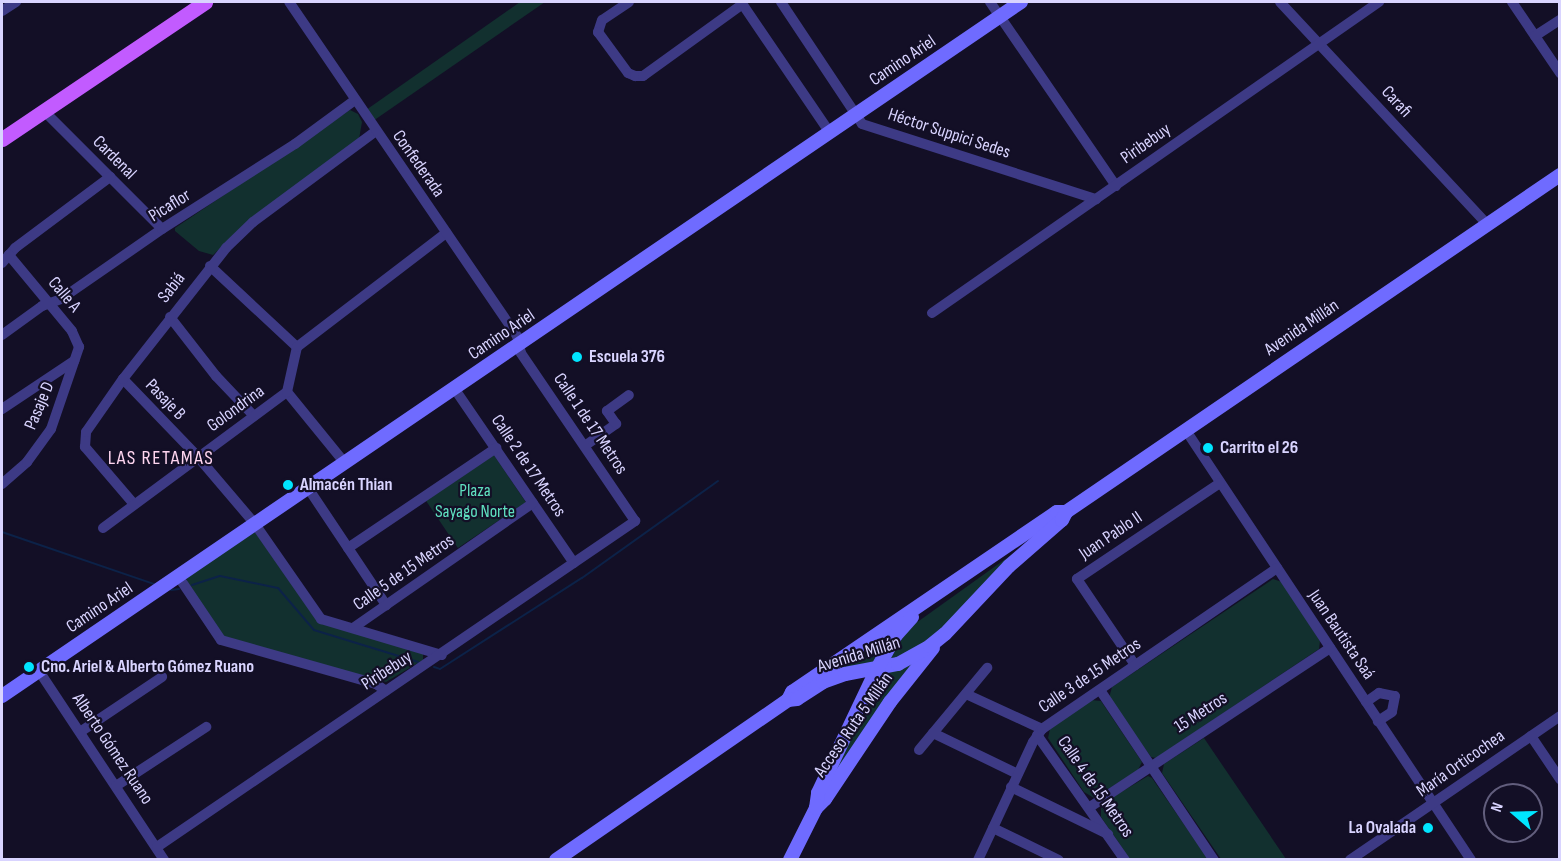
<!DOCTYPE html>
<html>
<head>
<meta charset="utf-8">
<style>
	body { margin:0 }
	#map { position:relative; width:1561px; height:861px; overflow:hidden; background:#130f26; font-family:"Sofia Sans Condensed",sans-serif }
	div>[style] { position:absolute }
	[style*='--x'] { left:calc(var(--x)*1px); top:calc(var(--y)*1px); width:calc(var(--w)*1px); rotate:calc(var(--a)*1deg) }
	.green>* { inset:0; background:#12302f; transform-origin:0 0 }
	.stream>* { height:2px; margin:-1px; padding:0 1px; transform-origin:1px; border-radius:1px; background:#0c2248 }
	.street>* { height:10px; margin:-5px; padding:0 5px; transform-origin:5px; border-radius:5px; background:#3d3a85 }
	.secondary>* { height:14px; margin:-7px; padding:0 7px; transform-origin:7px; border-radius:7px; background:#6f6bff }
	.primary>* { height:15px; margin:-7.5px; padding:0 7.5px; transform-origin:7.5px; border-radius:7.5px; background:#c25bff }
	.dots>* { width:16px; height:16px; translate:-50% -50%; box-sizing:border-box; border:3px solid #130f26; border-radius:50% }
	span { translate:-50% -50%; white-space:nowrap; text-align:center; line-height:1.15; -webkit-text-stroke:4.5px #130f26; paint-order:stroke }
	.street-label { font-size:18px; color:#d9d4ff }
	.poi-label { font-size:18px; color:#d9d4ff; font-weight:700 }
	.left { translate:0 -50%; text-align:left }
	.right { translate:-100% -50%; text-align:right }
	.park-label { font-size:18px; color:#5fe0c0 }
	.neighbourhood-label { font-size:20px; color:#ffd6f0; letter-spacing:1.5px }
	.frame { position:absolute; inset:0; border:3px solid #d9d4ff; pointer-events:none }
	.north { position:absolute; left:1483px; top:783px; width:60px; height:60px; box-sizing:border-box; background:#130f26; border:2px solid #625e7d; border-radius:50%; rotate:290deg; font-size:16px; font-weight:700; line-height:24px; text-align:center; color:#d9d4ff }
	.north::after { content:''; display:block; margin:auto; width:21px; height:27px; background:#00e5ff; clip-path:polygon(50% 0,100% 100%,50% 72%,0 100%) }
</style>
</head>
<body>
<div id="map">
	<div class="green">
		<div style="clip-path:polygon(520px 2px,545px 2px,373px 121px,366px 110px)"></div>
		<div style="clip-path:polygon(350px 110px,358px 114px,362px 122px,359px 139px,239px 230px,213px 255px,199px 251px,175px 231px,175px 228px)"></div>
		<div style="left:494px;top:455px;width:57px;height:82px;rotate:56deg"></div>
		<div style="clip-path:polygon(255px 532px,315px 618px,423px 653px,423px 660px,386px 682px,225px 638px,187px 583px,187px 577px)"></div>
		<div style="clip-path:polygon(1025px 545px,926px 644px,886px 664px,899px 640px,916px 623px)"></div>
		<div style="clip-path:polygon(1273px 579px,1282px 582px,1320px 641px,1319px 649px,1156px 758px,1151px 757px,1109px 698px,1112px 687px)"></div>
		<div style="clip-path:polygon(884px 639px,888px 641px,876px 666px,831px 674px)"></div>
		<div style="clip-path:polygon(921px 656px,826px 790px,882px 673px)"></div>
		<div style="clip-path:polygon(1091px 700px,1101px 701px,1142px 762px,1138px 770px,1094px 798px,1084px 792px,1048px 738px,1050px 729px)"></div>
		<div style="clip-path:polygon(1204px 738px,1206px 741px,1286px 859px,1221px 859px,1162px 773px,1164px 764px)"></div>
		<div style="clip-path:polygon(1148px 776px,1152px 778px,1208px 859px,1130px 859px,1101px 817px,1101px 809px,1103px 803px)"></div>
	</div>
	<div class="stream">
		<div style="--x:2;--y:532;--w:161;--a:18.9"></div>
		<div style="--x:192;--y:585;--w:29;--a:-18"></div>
		<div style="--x:220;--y:576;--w:59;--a:11.7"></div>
		<div style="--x:278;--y:588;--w:55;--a:49.4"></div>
		<div style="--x:314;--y:630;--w:109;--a:17.1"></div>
		<div style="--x:171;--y:590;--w:8;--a:-7"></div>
		<div style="--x:434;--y:667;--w:6;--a:18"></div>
		<div style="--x:440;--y:669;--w:169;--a:-32.7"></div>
		<div style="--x:582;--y:578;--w:167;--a:-35.5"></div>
	</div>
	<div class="street">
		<div style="--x:629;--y:2;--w:32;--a:146"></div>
		<div style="--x:602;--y:20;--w:13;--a:108"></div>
		<div style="--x:598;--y:32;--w:51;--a:53.8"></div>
		<div style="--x:628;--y:73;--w:8;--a:23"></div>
		<div style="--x:635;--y:76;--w:8;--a:0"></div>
		<div style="--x:643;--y:76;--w:123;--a:-35.8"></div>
		<div style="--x:741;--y:2;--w:158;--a:55.8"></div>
		<div style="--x:781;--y:2;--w:146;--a:56.4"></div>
		<div style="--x:862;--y:124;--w:246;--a:17.8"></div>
		<div style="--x:990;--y:2;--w:223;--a:55.6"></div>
		<div style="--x:1280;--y:2;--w:304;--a:47"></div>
		<div style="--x:1512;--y:2;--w:86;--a:55.9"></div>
		<div style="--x:2;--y:11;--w:17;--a:-33"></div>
		<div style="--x:1535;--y:36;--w:30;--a:-33"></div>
		<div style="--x:43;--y:110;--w:168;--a:45"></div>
		<div style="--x:2;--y:263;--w:20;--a:-49"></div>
		<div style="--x:15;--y:248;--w:119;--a:-36.8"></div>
		<div style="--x:210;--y:266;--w:119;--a:43"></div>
		<div style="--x:932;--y:313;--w:545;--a:-34.83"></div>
		<div style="--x:170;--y:317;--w:75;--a:52.1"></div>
		<div style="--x:216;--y:376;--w:55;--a:46.5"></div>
		<div style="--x:2;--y:335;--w:49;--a:-35.9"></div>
		<div style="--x:42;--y:306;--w:20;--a:-20"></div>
		<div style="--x:61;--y:299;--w:123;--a:-34.7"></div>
		<div style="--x:162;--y:229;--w:158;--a:-32.6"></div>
		<div style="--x:295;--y:144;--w:74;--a:-36.3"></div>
		<div style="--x:123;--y:379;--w:108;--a:46.1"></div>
		<div style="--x:198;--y:457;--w:88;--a:49.6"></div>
		<div style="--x:255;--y:524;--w:116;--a:55.2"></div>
		<div style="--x:321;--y:619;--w:126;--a:16.6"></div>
		<div style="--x:454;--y:388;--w:212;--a:55.6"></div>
		<div style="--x:287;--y:392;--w:92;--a:50.8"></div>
		<div style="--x:2;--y:409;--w:87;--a:-33.7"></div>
		<div style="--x:1185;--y:429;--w:517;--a:56.43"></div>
		<div style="--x:586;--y:445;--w:37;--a:-35"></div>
		<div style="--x:616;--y:424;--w:16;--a:-125"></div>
		<div style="--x:607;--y:411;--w:27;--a:-36"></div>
		<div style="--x:2;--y:484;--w:33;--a:-41"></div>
		<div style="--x:27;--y:462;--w:41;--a:-54"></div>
		<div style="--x:51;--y:429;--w:87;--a:-71.1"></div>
		<div style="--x:79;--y:347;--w:17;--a:-114"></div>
		<div style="--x:72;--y:331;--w:99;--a:-129.7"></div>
		<div style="--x:308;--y:488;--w:141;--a:56.3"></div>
		<div style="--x:133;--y:503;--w:74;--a:-130.6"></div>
		<div style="--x:85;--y:447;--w:15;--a:-86"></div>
		<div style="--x:86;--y:432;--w:65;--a:-55.1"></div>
		<div style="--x:123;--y:379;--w:167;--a:-51.8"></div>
		<div style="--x:226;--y:248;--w:37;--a:-44"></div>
		<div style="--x:253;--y:222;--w:153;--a:-36.5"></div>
		<div style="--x:103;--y:528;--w:229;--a:-36.5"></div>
		<div style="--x:287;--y:392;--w:46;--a:-77.5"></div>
		<div style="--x:297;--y:347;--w:188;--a:-37.4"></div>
		<div style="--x:348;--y:548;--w:179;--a:-34"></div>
		<div style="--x:178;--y:576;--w:77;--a:56.1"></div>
		<div style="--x:221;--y:640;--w:161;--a:15.8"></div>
		<div style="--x:376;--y:684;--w:12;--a:35"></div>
		<div style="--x:353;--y:628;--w:219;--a:-34.8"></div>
		<div style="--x:1135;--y:665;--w:104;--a:-124"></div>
		<div style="--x:1077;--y:579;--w:172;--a:-33.9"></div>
		<div style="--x:39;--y:671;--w:227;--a:56.5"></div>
		<div style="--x:1100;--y:690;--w:205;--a:56.2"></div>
		<div style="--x:966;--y:694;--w:84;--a:24.7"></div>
		<div style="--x:1366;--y:702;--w:16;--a:-35"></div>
		<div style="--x:1379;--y:693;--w:16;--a:11"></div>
		<div style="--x:1395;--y:696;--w:16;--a:101"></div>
		<div style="--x:1392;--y:712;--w:17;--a:147"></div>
		<div style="--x:80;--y:732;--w:99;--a:-33.9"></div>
		<div style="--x:933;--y:733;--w:94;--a:25.8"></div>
		<div style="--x:1037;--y:735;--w:153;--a:54.9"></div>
		<div style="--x:1531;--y:736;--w:52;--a:56"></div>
		<div style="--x:919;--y:750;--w:107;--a:-50.3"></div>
		<div style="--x:116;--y:786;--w:108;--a:-33.2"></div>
		<div style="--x:1011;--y:787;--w:108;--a:25.9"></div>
		<div style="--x:1090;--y:807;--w:288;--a:-33.5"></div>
		<div style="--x:993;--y:828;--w:73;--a:25.9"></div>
		<div style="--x:157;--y:847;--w:579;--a:-34.29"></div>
		<div style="--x:635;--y:521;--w:203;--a:-124.2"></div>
		<div style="--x:521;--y:353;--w:17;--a:-103"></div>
		<div style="--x:517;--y:336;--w:404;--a:-124.3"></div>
		<div style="--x:978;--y:860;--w:130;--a:-65"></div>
		<div style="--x:1033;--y:742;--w:16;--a:-55"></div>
		<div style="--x:1042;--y:729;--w:285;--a:-34.4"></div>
		<div style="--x:1350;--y:860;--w:255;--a:-34.4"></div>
	</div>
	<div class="secondary">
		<div style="--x:2;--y:696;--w:1233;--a:-34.26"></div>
		<div style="--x:788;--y:700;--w:9;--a:-63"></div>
		<div style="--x:792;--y:692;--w:320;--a:-34.2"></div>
		<div style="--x:1057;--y:512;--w:9;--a:0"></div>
		<div style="--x:1066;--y:512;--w:598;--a:-34.3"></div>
		<div style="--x:816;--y:808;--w:13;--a:-45"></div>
		<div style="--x:825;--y:799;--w:117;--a:-56.2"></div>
		<div style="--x:890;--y:702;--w:69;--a:-51.5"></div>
		<div style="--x:556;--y:860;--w:282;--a:-34.6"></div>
		<div style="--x:788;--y:700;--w:9;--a:-6"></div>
		<div style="--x:797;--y:699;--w:31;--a:-33"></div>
		<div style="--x:823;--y:682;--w:23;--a:-20"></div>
		<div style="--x:845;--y:674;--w:54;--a:-10.7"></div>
		<div style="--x:898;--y:664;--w:37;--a:-29"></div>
		<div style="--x:930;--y:646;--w:19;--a:-39"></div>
		<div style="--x:945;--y:634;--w:93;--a:-46.7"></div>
		<div style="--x:1009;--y:566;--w:70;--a:-41"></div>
		<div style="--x:1062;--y:520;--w:9;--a:-63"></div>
		<div style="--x:790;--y:860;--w:58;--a:-63.4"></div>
		<div style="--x:816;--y:808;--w:15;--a:-82"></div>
		<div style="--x:818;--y:793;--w:137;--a:-64.6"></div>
		<div style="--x:877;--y:669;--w:39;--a:-61"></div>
		<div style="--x:896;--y:635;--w:24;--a:-48"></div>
	</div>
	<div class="primary">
		<div style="--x:2;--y:139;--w:245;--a:-34"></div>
	</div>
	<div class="dots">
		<div style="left:577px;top:357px;background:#00e5ff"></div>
		<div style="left:1208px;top:448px;background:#00e5ff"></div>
		<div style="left:288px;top:485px;background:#00e5ff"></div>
		<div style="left:29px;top:667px;background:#00e5ff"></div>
		<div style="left:1428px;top:828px;background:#00e5ff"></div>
	</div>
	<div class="street-label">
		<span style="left:903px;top:61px;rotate:-34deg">Camino Ariel</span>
		<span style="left:1396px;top:102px;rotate:47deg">Carafi</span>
		<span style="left:949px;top:134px;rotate:18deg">Héctor Suppici Sedes</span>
		<span style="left:1146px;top:144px;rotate:-35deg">Piribebuy</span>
		<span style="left:114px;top:158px;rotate:45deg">Cardenal</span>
		<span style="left:418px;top:164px;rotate:55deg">Confederada</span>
		<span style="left:170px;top:206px;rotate:-32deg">Picaflor</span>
		<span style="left:172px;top:288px;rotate:-52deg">Sabiá</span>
		<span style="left:64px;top:295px;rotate:50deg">Calle A</span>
		<span style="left:1302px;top:328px;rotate:-34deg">Avenida Millán</span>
		<span style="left:502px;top:335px;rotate:-34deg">Camino Ariel</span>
		<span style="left:165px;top:400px;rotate:46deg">Pasaje B</span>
		<span style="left:40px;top:406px;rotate:-67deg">Pasaje D</span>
		<span style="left:236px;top:409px;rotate:-36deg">Golondrina</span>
		<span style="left:590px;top:424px;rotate:56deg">Calle 1 de 17 Metros</span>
		<span style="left:528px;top:466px;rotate:56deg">Calle 2 de 17 Metros</span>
		<span style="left:1111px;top:536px;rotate:-34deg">Juan Pablo II</span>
		<span style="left:404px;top:573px;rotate:-35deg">Calle 5 de 15 Metros</span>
		<span style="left:100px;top:608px;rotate:-34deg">Camino Ariel</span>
		<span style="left:1341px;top:635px;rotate:56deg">Juan Bautista Saá</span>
		<span style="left:859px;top:655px;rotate:-17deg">Avenida Millán</span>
		<span style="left:387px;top:671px;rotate:-33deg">Piribebuy</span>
		<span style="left:1090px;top:676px;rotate:-34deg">Calle 3 de 15 Metros</span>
		<span style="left:1201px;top:713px;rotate:-33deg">15 Metros</span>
		<span style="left:854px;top:725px;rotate:-55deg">Acceso Ruta 5 Millán</span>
		<span style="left:112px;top:749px;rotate:56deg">Alberto Gómez Ruano</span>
		<span style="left:1461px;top:764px;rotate:-35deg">María Orticochea</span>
		<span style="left:1095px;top:787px;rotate:55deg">Calle 4 de 15 Metros</span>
	</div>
	<div class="poi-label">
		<span class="left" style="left:589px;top:357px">Escuela 376</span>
		<span class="left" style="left:1220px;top:448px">Carrito el 26</span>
		<span class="left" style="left:300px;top:485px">Almacén Thian</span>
		<span class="left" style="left:41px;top:667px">Cno. Ariel &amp; Alberto Gómez Ruano</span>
		<span class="right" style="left:1416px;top:828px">La Ovalada</span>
	</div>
	<div class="park-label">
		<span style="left:475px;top:502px">Plaza<br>Sayago Norte</span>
	</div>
	<div class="neighbourhood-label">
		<span style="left:161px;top:458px">LAS RETAMAS</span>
	</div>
	<div class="frame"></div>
	<div class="north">N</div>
</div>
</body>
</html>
